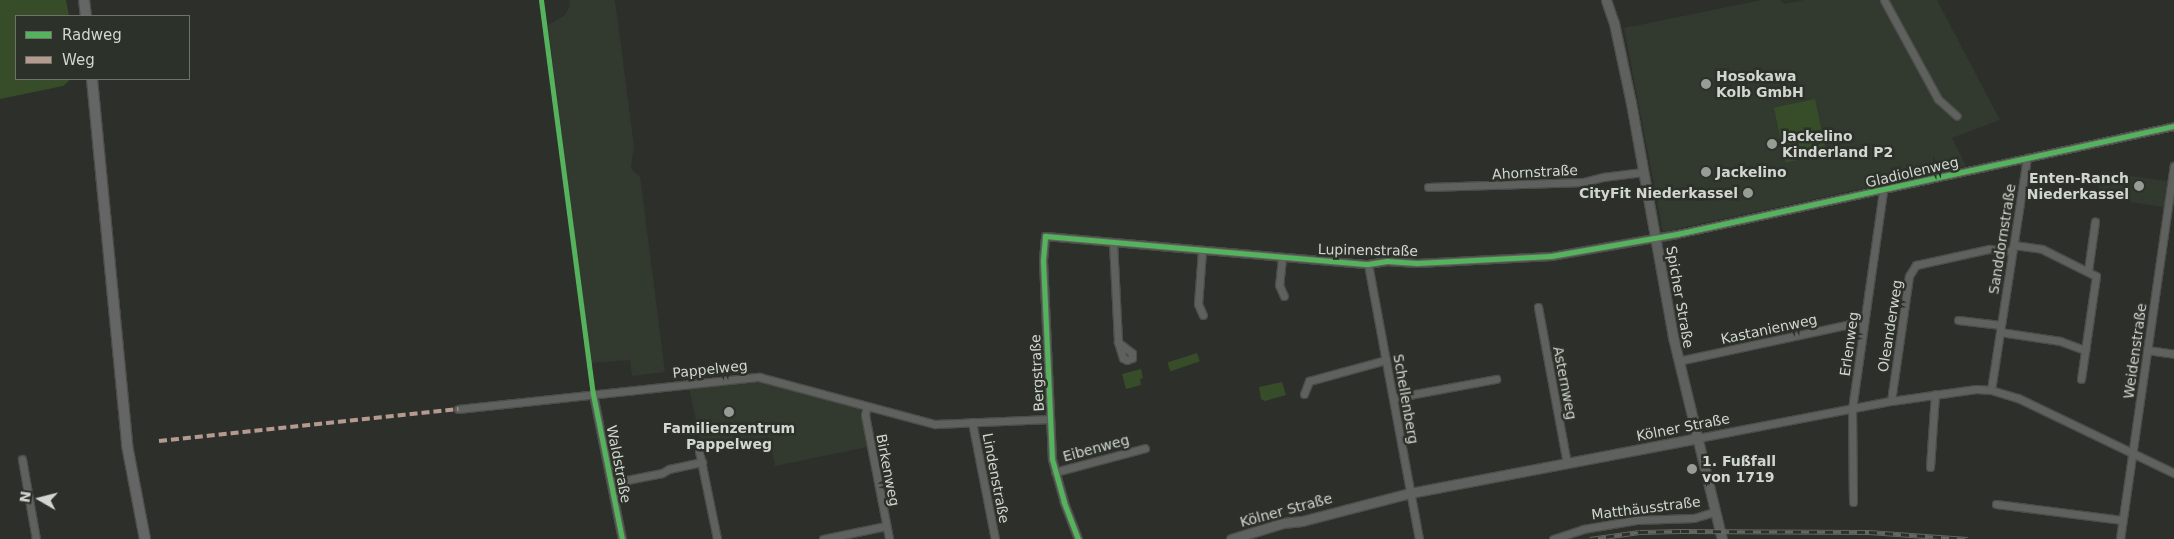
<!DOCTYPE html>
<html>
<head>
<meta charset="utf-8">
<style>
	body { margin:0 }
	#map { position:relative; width:2174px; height:539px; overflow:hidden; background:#2d2f2b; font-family:"DejaVu Sans",sans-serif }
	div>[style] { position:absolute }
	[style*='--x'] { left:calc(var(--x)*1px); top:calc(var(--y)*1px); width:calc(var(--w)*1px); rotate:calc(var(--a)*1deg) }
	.built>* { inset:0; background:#32392e }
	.green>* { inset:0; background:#374c28; transform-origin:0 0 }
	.roads { filter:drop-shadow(1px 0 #4b4d49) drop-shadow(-1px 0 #4b4d49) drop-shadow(0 1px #4b4d49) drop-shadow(0 -1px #4b4d49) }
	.minor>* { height:7px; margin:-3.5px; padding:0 3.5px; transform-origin:3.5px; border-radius:3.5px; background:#5f615e }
	.tertiary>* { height:9px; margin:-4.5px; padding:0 4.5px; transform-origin:4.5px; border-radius:4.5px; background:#5f615e }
	.secondary>* { height:10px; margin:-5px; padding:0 5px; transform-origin:5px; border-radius:5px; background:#666565 }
	.rail>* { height:4.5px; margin-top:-2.25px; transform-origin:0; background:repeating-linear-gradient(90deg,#2c3129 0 8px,#656664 0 16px); box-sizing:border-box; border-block:1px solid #656664 }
	.quiet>* { height:4px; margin-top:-2px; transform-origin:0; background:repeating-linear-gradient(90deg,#b69a8f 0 8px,transparent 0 12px) }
	.cycleway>* { height:5px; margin:-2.5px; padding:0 2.5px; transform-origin:2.5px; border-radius:2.5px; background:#56b35d }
	.dots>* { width:14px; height:14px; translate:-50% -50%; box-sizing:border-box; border:2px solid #2c3129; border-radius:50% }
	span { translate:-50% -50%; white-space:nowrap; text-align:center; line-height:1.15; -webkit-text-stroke:5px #2c3129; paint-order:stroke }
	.poi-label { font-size:14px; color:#d2d6d1; font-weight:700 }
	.left { translate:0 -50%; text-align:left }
	.right { translate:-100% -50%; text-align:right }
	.street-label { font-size:14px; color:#d2d6d1 }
	.legend { position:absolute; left:15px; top:15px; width:175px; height:65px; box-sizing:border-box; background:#2c3129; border:1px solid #6e736c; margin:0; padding:6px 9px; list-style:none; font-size:15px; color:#d2d6d1 }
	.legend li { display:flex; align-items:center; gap:10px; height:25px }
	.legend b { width:25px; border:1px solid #6e736c }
	.north { position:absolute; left:15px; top:474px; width:50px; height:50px; -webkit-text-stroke:4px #2c3129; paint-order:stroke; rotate:278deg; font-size:14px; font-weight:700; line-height:20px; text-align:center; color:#d2d6d1 }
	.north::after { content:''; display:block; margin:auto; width:18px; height:22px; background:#d2d6d1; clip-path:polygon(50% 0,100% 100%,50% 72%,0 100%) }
</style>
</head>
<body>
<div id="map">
	<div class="built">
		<div style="clip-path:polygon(570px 0,615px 0,634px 146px,631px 168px,635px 173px,640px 176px,665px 372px,632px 376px,630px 360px,591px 363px,548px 25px,564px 16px,569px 8px)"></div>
		<div style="clip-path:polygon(1762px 0,1781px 0,1784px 4px,1804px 0,1937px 0,2000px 120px,1952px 138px,1966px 166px,1663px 232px,1624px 28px)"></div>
		<div style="clip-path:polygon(2101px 172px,2167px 181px,2164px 207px,2129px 202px,2130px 195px,2098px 191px)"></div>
		<div style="clip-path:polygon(758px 379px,859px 406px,868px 447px,775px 466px,769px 437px,702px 450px,689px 387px)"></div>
	</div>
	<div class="green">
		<div style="clip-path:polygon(0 0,66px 0,69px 16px,16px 16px,16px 79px,71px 79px,63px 86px,0 99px)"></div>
		<div style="left:1815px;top:99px;width:56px;height:42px;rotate:78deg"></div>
		<div style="left:1197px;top:353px;width:9px;height:31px;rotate:72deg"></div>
		<div style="clip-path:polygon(1141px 369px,1143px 378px,1140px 379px,1141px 385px,1126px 389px,1122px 374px)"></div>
		<div style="clip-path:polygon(1282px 382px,1286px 395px,1265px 401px,1261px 399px,1259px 387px)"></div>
	</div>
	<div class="roads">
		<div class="minor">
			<div style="--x:1884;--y:0;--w:113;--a:61.4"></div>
			<div style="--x:1938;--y:99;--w:25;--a:42"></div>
			<div style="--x:1428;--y:187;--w:156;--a:-1.8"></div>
			<div style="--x:1584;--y:182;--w:20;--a:-15"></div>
			<div style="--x:1603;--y:177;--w:40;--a:-7.1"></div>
			<div style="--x:1113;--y:242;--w:100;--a:87.1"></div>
			<div style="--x:1118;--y:342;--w:17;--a:73"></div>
			<div style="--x:1123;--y:358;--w:4;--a:27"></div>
			<div style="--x:1127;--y:360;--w:5;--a:-22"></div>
			<div style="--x:1132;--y:358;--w:5;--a:-90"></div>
			<div style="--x:1132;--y:353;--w:18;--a:-142"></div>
			<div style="--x:2014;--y:245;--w:28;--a:8"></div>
			<div style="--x:2042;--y:249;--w:60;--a:26.6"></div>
			<div style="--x:2096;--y:276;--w:104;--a:98.3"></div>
			<div style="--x:1202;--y:251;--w:53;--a:94.3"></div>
			<div style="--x:1198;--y:304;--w:12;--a:66"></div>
			<div style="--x:1282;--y:258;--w:27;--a:96"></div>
			<div style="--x:1279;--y:285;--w:12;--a:66"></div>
			<div style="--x:1368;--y:264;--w:280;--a:79.5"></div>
			<div style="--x:2088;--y:271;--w:50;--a:-82"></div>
			<div style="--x:1538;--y:307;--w:159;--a:79.5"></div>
			<div style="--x:1958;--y:320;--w:43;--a:6.6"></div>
			<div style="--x:2000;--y:332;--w:61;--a:8.5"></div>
			<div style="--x:2060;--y:341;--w:27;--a:20"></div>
			<div style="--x:2147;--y:350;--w:27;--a:8"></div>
			<div style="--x:1678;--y:361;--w:190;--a:-12.1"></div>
			<div style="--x:1991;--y:390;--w:235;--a:-81.2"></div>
			<div style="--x:593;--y:394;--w:148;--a:78.7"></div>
			<div style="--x:1304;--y:394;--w:14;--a:-69"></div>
			<div style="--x:1309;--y:381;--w:80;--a:-15.3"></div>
			<div style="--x:1393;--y:398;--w:105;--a:-10.5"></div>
			<div style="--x:1891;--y:401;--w:126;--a:-81.8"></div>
			<div style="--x:1909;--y:276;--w:13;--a:-58"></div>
			<div style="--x:1916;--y:265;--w:75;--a:-12.4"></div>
			<div style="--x:1989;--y:249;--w:23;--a:5"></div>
			<div style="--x:867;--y:406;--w:9;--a:103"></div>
			<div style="--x:865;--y:415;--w:126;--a:79"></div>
			<div style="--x:458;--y:409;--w:303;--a:-6.1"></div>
			<div style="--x:759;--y:377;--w:182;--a:15"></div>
			<div style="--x:935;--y:424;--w:115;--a:-2.5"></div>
			<div style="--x:972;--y:422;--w:119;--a:78.9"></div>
			<div style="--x:1698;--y:438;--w:197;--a:-10.9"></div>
			<div style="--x:1891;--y:401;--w:86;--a:-8"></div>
			<div style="--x:1976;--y:389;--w:15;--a:4"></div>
			<div style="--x:1991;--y:390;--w:28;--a:17"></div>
			<div style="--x:2018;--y:398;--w:173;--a:25.7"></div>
			<div style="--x:699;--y:451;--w:90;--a:78.4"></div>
			<div style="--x:22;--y:459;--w:81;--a:80.1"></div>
			<div style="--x:1930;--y:467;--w:73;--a:-86.1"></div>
			<div style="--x:1055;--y:472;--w:93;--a:-14.9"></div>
			<div style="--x:612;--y:483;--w:51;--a:-11.3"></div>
			<div style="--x:662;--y:473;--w:8;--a:-30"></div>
			<div style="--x:669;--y:469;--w:34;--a:-12"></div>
			<div style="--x:1853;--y:502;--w:93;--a:-90.6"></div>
			<div style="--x:1852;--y:409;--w:221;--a:-81.9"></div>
			<div style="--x:1996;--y:504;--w:127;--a:7.2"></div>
			<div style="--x:823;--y:539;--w:64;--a:-11.7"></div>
			<div style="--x:1078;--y:539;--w:40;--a:-111"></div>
			<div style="--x:1064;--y:502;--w:45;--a:-105.6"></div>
			<div style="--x:1052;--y:459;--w:199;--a:-92.6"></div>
			<div style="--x:1043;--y:260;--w:24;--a:-85"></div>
			<div style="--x:1045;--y:236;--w:324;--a:5"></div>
			<div style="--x:1368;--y:264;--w:19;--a:-9"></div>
			<div style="--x:1387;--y:261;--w:30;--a:4"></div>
			<div style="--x:1417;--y:263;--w:134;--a:-3"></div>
			<div style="--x:1551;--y:256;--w:128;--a:-9.9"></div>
			<div style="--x:1677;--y:234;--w:509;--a:-12.26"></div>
			<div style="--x:1553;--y:539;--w:32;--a:-18"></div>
			<div style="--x:1583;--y:529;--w:54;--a:-9.6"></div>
			<div style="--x:1636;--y:520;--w:58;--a:-2"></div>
			<div style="--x:1694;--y:518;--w:21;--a:-17"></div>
			<div style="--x:2120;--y:539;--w:377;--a:-81.8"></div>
		</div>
		<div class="tertiary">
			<div style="--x:1606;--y:0;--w:24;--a:71"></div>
			<div style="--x:1614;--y:23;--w:82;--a:78"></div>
			<div style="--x:1631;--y:103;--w:238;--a:79.8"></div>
			<div style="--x:1673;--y:337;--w:208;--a:76.4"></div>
			<div style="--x:1231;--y:539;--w:54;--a:-17.1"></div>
			<div style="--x:1283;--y:523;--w:19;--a:-6"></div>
			<div style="--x:1302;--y:521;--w:112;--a:-14.5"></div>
			<div style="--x:1410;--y:493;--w:293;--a:-10.8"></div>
		</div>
		<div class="secondary">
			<div style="--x:84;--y:0;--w:16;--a:83"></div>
			<div style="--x:92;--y:79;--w:368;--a:84.5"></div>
			<div style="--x:127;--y:445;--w:96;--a:79.2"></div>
		</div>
	</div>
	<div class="rail">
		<div style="--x:1590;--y:539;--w:50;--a:-8"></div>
		<div style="--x:1640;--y:532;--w:41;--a:-1.4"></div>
		<div style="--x:1681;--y:531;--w:188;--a:0.3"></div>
		<div style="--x:1869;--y:532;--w:99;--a:4"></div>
	</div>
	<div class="quiet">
		<div style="--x:159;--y:441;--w:301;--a:-6.1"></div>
	</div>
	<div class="cycleway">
		<div style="--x:541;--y:0;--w:397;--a:82.5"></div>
		<div style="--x:593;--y:394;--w:148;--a:78.7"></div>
		<div style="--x:1078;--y:539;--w:40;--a:-111"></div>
		<div style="--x:1064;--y:502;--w:45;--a:-105.6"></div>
		<div style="--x:1052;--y:459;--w:199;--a:-92.6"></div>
		<div style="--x:1043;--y:260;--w:24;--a:-85"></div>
		<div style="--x:1045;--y:236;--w:324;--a:5"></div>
		<div style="--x:1368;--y:264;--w:19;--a:-9"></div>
		<div style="--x:1387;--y:261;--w:30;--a:4"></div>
		<div style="--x:1417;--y:263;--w:134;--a:-3"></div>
		<div style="--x:1551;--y:256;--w:128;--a:-9.9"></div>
		<div style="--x:1677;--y:234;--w:509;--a:-12.26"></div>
	</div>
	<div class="dots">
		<div style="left:1706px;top:84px;background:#989c97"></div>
		<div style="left:1772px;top:144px;background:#989c97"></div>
		<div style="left:1706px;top:172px;background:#989c97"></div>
		<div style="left:2139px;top:186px;background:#989c97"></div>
		<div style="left:1748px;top:193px;background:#989c97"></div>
		<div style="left:729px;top:412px;background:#989c97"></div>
		<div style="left:1692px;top:469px;background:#989c97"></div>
	</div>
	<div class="poi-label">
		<span class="left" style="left:1716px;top:84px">Hosokawa<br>Kolb GmbH</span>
		<span class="left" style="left:1782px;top:144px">Jackelino<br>Kinderland P2</span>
		<span class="left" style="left:1716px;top:172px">Jackelino</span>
		<span class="right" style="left:2129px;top:186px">Enten-Ranch<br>Niederkassel</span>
		<span class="right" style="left:1738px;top:193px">CityFit Niederkassel</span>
		<span style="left:729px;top:436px">Familienzentrum<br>Pappelweg</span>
		<span class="left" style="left:1702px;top:469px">1. Fußfall<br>von 1719</span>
	</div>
	<div class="street-label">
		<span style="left:1535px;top:172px;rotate:-3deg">Ahornstraße</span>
		<span style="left:1912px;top:172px;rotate:-13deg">Gladiolenweg</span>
		<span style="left:2002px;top:239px;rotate:-81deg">Sanddornstraße</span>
		<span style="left:1368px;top:250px;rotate:1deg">Lupinenstraße</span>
		<span style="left:1680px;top:297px;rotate:80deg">Spicher Straße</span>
		<span style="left:1890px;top:326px;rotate:-81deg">Oleanderweg</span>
		<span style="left:1769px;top:329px;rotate:-12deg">Kastanienweg</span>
		<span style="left:1849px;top:344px;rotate:-82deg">Erlenweg</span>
		<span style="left:2135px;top:351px;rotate:-82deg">Weidenstraße</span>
		<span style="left:710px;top:369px;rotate:-6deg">Pappelweg</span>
		<span style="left:1037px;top:373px;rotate:-93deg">Bergstraße</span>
		<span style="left:1565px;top:383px;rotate:79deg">Asternweg</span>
		<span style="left:1406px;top:399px;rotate:80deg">Schellenberg</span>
		<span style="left:1683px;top:427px;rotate:-11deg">Kölner Straße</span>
		<span style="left:1096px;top:448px;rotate:-15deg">Eibenweg</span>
		<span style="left:619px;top:464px;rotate:79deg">Waldstraße</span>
		<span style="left:888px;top:470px;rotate:79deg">Birkenweg</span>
		<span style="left:996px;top:478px;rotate:79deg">Lindenstraße</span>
		<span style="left:1646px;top:508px;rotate:-7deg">Matthäusstraße</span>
		<span style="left:1286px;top:510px;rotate:-15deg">Kölner Straße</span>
	</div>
	<ul class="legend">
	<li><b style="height:6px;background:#56b35d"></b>Radweg</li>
	<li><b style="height:6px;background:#b69a8f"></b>Weg</li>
	</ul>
	<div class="north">N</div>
</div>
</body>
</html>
